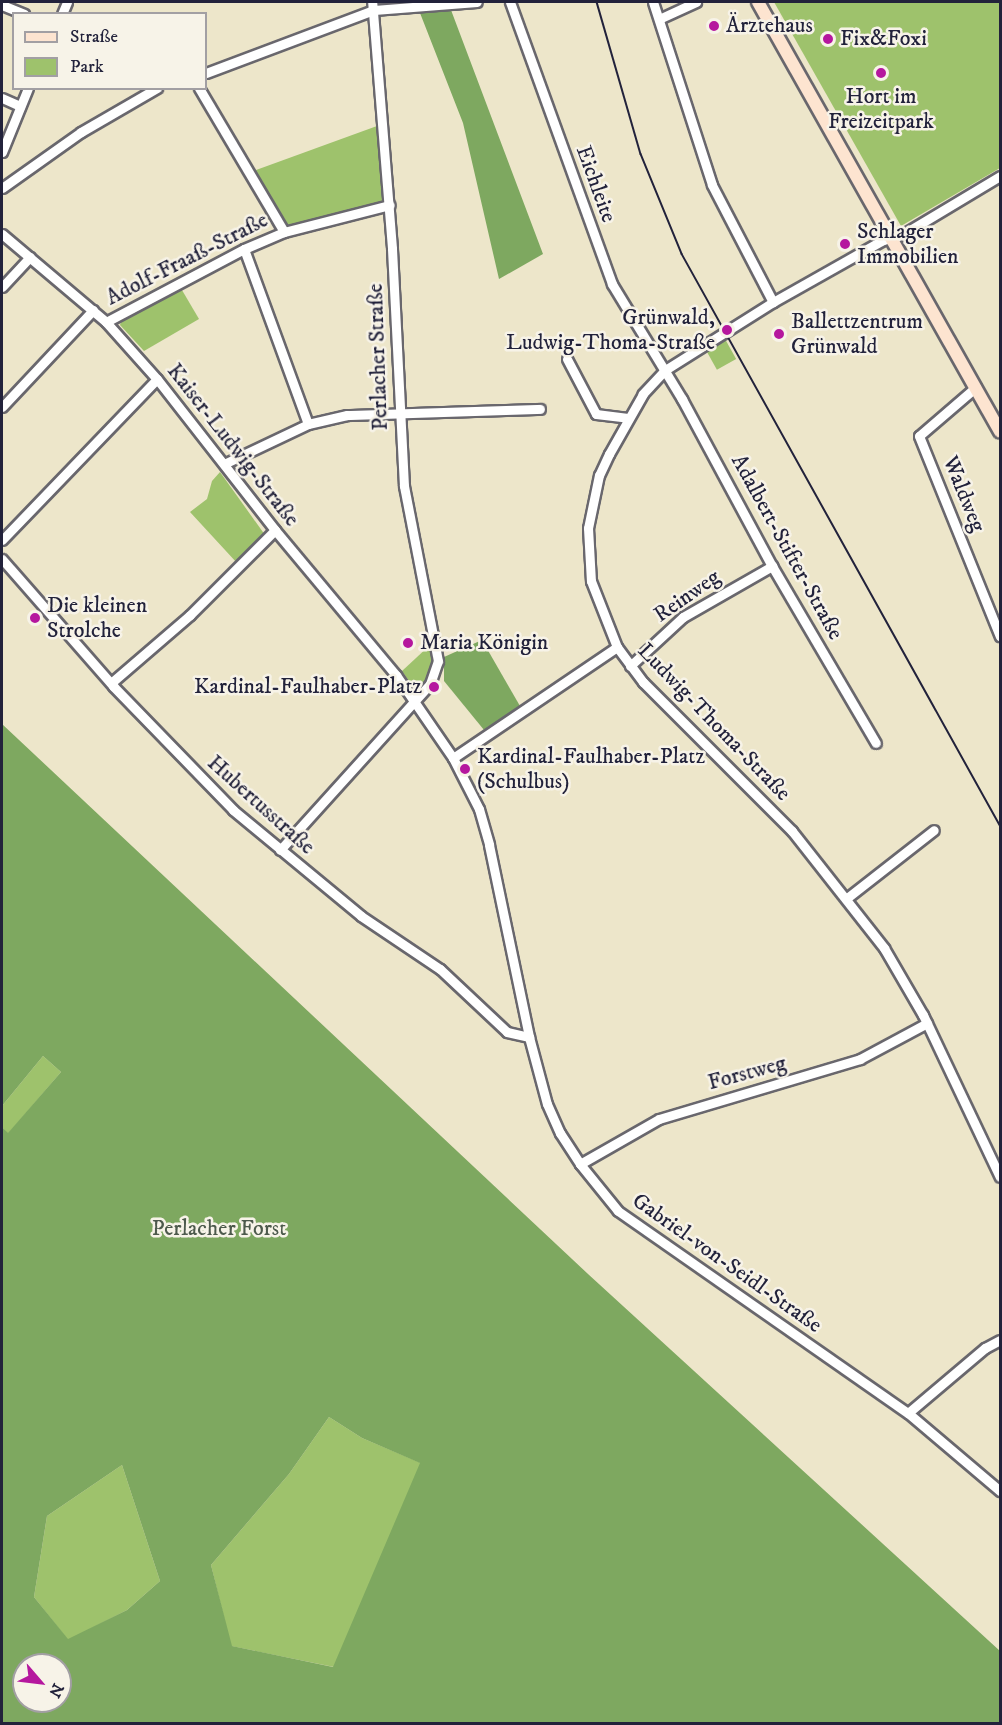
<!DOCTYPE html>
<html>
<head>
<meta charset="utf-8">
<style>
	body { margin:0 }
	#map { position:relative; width:1002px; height:1725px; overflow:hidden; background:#ede6ca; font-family:"IM FELL DW Pica",serif }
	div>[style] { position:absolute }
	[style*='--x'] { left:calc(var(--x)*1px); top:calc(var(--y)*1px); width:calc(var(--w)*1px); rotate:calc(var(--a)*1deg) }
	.green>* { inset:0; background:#9ec26c; transform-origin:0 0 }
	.forest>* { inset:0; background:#7ea860 }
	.roads { filter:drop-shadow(2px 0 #69676d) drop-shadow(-2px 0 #69676d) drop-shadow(0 2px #69676d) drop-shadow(0 -2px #69676d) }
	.street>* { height:9px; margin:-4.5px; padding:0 4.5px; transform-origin:4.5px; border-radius:4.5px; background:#fff }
	.secondary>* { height:12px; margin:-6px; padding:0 6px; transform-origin:6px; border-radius:6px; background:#fde4d0 }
	.tram>* { height:1.5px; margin:-0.75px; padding:0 0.75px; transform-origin:0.75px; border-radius:0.75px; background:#22223b }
	.dots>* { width:16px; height:16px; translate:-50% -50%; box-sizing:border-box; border:3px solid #f7f3e8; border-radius:50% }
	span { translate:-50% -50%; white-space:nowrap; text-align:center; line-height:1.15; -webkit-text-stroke:5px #f7f3e8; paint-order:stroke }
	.poi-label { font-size:22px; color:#22223b }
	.left { translate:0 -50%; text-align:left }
	.right { translate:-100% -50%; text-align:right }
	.street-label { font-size:22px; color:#22223b }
	.park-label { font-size:22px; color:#4d5a4c }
	.frame { position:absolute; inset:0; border:3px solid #22223b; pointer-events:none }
	.legend { position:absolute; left:12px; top:12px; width:195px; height:78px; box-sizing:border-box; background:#f7f3e8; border:2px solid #a29fa3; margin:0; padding:8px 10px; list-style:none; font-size:18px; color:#22223b }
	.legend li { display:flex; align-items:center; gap:12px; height:30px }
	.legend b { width:30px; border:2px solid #a29fa3 }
	.north { position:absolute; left:12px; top:1653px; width:60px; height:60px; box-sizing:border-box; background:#f7f3e8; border:2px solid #a29fa3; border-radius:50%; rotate:118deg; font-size:16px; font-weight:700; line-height:24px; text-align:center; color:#22223b }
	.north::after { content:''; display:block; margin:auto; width:21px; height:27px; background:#b5179e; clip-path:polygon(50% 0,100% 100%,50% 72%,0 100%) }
</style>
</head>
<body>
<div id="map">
	<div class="green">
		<div style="clip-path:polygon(774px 2px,1000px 2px,1000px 168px,901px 226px)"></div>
		<div style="clip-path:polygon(377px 126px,383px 201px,286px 227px,253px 171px)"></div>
		<div style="clip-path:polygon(179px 285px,199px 319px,144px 351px,120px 325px,122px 319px)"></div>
		<div style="left:725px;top:339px;width:23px;height:22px;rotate:61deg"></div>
		<div style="clip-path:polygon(220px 472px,265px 535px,237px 563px,190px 512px,207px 499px,212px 481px)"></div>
		<div style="clip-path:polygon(430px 645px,434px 654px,429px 673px,424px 683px,411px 684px,402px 671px)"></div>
		<div style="clip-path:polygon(43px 1056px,61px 1072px,8px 1134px,2px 1127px,2px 1106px)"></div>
		<div style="clip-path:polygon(329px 1417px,362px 1438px,421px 1463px,334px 1667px,231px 1646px,211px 1565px,289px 1474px)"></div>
		<div style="clip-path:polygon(122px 1465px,160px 1581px,127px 1610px,68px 1640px,34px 1597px,47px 1516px)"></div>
	</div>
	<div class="forest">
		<div style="clip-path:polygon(451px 10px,543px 254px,499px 279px,463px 123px,420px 13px)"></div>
		<div style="clip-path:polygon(482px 640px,520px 706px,484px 730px,444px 681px,444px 657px)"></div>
		<div style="clip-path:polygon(evenodd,2px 724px,588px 1274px,1000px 1651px,1000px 1723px,2px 1723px,2px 1127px,8px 1133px,61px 1072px,43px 1056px,2px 1106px,2px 724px,329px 1417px,362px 1438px,420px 1463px,333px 1667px,232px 1646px,211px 1565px,289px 1474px,329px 1417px,2px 724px,122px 1465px,160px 1581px,127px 1610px,68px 1639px,34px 1597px,47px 1516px,122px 1465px,2px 724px,24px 1665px,60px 1665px,60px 1701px,24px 1701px,24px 1665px)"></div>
	</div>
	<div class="roads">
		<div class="street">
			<div style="--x:510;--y:2;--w:300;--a:70.1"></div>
			<div style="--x:612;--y:284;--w:135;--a:58.7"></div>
			<div style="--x:682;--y:399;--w:190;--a:61.7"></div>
			<div style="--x:772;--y:566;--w:205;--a:59.6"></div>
			<div style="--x:653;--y:2;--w:192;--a:72.1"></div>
			<div style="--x:712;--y:185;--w:132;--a:62.5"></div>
			<div style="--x:2;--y:5;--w:24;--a:22"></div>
			<div style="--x:62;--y:14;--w:13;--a:-67"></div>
			<div style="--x:659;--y:19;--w:41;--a:-24.7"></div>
			<div style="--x:206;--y:73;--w:179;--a:-20.6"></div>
			<div style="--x:374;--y:10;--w:103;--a:-4.4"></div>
			<div style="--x:199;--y:88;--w:167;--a:59.4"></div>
			<div style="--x:2;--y:98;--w:20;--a:24"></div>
			<div style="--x:2;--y:152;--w:69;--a:-67.9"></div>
			<div style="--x:1000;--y:176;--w:114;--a:149"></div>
			<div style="--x:902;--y:235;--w:20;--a:165"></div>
			<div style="--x:883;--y:240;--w:126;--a:150.6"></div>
			<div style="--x:773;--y:302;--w:128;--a:147.8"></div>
			<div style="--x:665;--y:370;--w:33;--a:133"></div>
			<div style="--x:643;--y:394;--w:69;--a:119.5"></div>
			<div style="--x:609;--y:454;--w:23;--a:115"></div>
			<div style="--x:599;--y:475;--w:54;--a:101.7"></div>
			<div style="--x:588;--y:528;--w:53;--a:86.8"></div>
			<div style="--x:591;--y:581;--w:71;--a:68.5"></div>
			<div style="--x:617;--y:647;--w:44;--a:53.4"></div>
			<div style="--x:643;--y:682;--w:211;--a:45"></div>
			<div style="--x:792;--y:831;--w:149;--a:51.8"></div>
			<div style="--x:884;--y:948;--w:78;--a:59.8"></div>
			<div style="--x:923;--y:1015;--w:179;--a:64.6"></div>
			<div style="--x:2;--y:188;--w:97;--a:-35.3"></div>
			<div style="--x:81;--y:132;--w:88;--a:-30.1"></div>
			<div style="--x:2;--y:234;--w:136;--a:40.2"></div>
			<div style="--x:106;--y:322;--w:76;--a:48.2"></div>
			<div style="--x:157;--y:379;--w:192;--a:52"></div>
			<div style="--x:275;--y:530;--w:189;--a:50.2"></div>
			<div style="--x:396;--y:675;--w:101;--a:55.5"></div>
			<div style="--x:453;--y:758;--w:57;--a:63"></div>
			<div style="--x:479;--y:809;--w:37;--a:74"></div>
			<div style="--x:489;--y:845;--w:196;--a:78.2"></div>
			<div style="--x:529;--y:1037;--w:69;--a:75"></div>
			<div style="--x:547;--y:1104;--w:32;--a:66"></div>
			<div style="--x:560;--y:1133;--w:37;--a:57"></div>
			<div style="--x:580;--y:1164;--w:60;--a:51"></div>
			<div style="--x:618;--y:1211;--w:353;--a:34.9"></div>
			<div style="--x:908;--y:1413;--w:121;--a:40.3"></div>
			<div style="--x:244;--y:249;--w:186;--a:69.9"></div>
			<div style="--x:2;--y:287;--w:41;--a:-47"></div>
			<div style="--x:106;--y:322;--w:156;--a:-27.9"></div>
			<div style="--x:244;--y:249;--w:43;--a:-23"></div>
			<div style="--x:284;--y:232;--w:109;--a:-14.3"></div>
			<div style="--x:567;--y:359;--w:62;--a:62.2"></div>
			<div style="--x:596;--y:414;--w:32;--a:7"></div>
			<div style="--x:976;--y:387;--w:75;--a:139.3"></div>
			<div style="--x:919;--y:436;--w:216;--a:68"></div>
			<div style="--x:2;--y:407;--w:133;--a:-46.8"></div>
			<div style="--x:226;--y:463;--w:91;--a:-25.4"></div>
			<div style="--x:308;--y:424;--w:40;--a:-13"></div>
			<div style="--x:347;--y:415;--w:193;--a:-1.8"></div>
			<div style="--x:2;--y:540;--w:223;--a:-46.1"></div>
			<div style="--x:2;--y:559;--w:169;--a:48.8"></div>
			<div style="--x:113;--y:686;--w:173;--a:45.9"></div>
			<div style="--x:233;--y:810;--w:166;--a:39.6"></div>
			<div style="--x:361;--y:916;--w:95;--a:33.9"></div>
			<div style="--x:440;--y:969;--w:92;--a:43.2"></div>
			<div style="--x:507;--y:1032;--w:23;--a:13"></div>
			<div style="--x:630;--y:666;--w:72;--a:-42.8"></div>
			<div style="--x:683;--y:617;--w:103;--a:-29.8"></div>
			<div style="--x:111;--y:683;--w:104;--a:-40.7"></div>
			<div style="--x:190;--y:615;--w:120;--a:-45"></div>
			<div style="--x:453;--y:758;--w:198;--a:-34.1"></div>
			<div style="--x:280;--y:850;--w:224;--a:-47.9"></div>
			<div style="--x:430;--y:684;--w:24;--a:-71"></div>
			<div style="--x:438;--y:661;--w:178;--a:-101"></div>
			<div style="--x:404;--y:486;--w:238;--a:-92.9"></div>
			<div style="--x:392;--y:248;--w:247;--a:-94.6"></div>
			<div style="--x:847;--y:898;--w:110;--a:-38"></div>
			<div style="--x:580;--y:1164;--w:91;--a:-29.7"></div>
			<div style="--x:659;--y:1119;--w:210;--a:-16.6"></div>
			<div style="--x:860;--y:1059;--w:76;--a:-28.2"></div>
			<div style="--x:908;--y:1413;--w:101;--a:-40.2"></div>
			<div style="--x:985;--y:1348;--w:17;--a:-28"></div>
		</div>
		<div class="secondary">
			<div style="--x:758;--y:2;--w:493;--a:60.6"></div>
		</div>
	</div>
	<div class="tram">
		<div style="--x:597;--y:2;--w:158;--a:73.9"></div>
		<div style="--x:641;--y:154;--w:108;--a:67.7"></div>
		<div style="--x:682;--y:254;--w:654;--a:60.89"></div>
	</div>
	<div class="dots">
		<div style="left:714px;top:26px;background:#b5179e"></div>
		<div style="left:828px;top:39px;background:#b5179e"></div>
		<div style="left:881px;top:73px;background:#b5179e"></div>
		<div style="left:845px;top:244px;background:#b5179e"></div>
		<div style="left:727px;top:330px;background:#b5179e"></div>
		<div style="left:779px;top:334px;background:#b5179e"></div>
		<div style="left:35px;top:618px;background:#b5179e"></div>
		<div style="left:408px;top:643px;background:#b5179e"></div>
		<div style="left:434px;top:687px;background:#b5179e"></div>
		<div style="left:465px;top:769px;background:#b5179e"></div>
	</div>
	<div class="poi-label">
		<span class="left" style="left:726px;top:26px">Ärztehaus</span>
		<span class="left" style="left:840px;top:39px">Fix&amp;Foxi</span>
		<span style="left:881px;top:109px">Hort im<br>Freizeitpark</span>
		<span class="left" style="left:857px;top:244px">Schlager<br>Immobilien</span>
		<span class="right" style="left:715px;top:330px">Grünwald,<br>Ludwig-Thoma-Straße</span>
		<span class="left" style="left:791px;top:334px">Ballettzentrum<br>Grünwald</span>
		<span class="left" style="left:47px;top:618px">Die kleinen<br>Strolche</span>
		<span class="left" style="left:420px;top:643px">Maria Königin</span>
		<span class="right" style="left:422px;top:687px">Kardinal-Faulhaber-Platz</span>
		<span class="left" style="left:477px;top:769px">Kardinal-Faulhaber-Platz<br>(Schulbus)</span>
	</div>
	<div class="street-label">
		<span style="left:596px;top:184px;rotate:70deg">Eichleite</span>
		<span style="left:187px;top:259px;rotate:-27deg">Adolf-Fraaß-Straße</span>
		<span style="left:378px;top:357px;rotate:-92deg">Perlacher Straße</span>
		<span style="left:233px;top:445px;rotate:52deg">Kaiser-Ludwig-Straße</span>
		<span style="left:964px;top:494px;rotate:68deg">Waldweg</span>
		<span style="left:787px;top:547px;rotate:61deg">Adalbert-Stifter-Straße</span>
		<span style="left:687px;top:596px;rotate:-35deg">Reinweg</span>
		<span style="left:714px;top:722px;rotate:46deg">Ludwig-Thoma-Straße</span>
		<span style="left:261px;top:805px;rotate:42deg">Hubertusstraße</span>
		<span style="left:747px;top:1073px;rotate:-15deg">Forstweg</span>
		<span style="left:727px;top:1263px;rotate:35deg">Gabriel-von-Seidl-Straße</span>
	</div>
	<div class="park-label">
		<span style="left:219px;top:1229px">Perlacher Forst</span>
	</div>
	<div class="frame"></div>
	<ul class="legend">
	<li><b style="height:8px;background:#fde4d0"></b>Straße</li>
	<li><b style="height:16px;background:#9ec26c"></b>Park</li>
	</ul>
	<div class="north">N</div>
</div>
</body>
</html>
